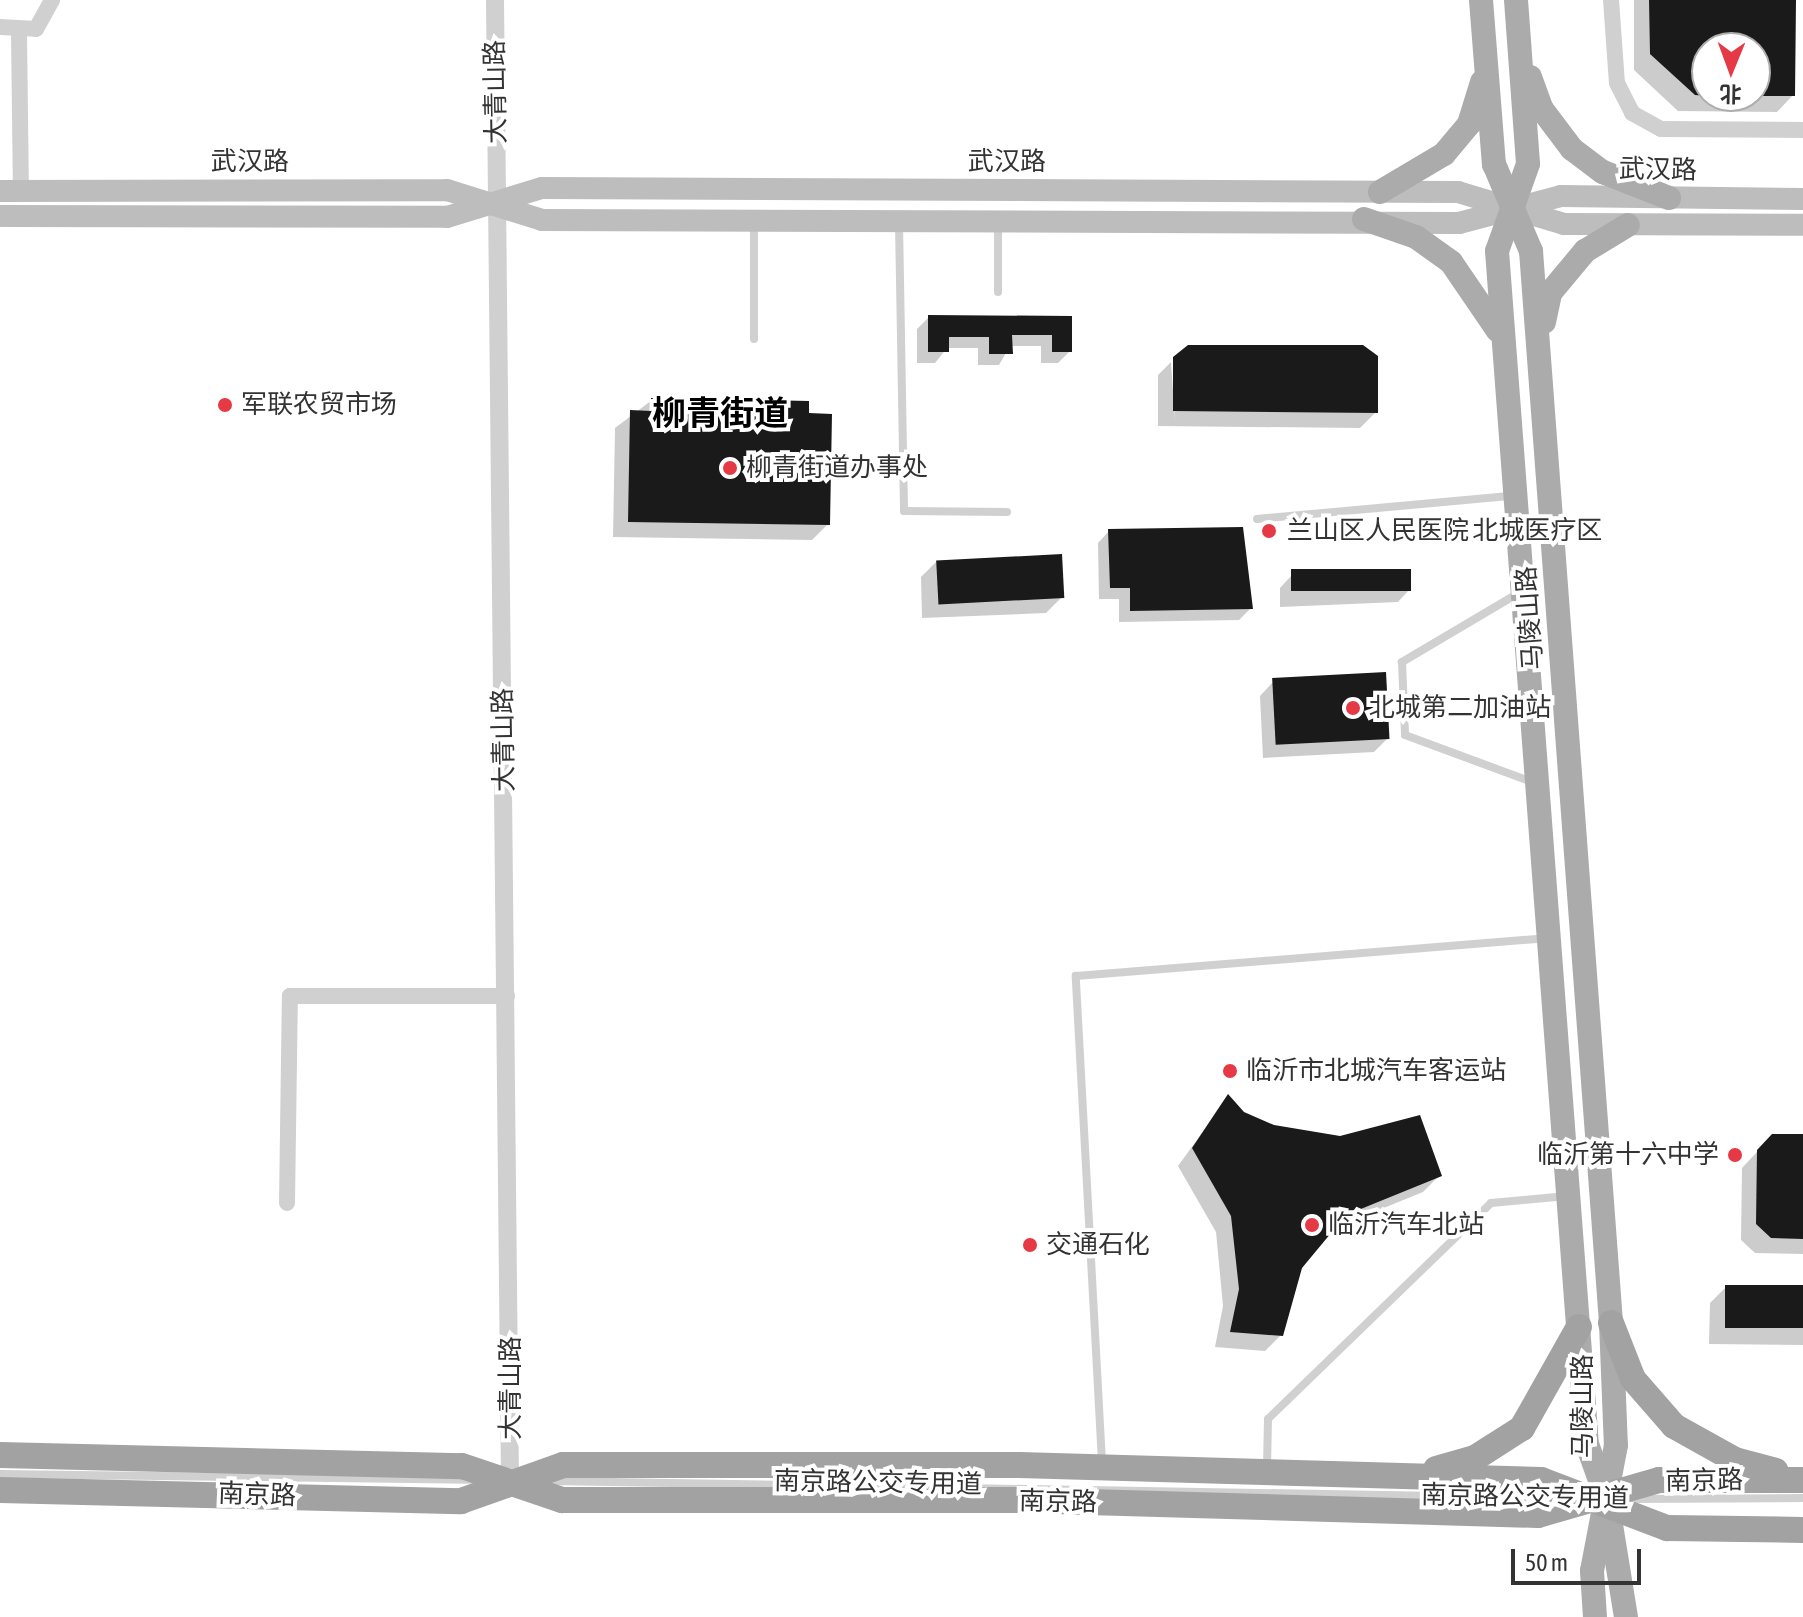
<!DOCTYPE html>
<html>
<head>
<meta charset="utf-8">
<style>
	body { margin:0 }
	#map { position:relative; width:1803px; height:1617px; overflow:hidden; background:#fff; font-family:"Asap Condensed","Noto Sans SC",sans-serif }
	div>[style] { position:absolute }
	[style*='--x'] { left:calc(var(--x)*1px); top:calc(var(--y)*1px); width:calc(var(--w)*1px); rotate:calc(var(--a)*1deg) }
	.shadow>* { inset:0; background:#0003 }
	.building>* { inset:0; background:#1a1a1a; transform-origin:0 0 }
	.service>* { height:8px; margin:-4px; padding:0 4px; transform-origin:4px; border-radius:4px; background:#d0d0d0 }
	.minor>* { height:16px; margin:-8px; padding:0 8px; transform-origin:8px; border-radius:8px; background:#d0d0d0 }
	.tertiary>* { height:18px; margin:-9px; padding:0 9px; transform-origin:9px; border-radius:9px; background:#d0d0d0 }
	.secondary>* { height:22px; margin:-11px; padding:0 11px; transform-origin:11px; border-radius:11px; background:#bdbdbd }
	.primary>* { height:24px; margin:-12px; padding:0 12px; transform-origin:12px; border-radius:12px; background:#ababab }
	.trunk>* { height:26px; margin:-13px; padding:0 13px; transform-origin:13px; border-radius:13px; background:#a2a2a2 }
	.dots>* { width:22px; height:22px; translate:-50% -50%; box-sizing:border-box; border:4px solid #fff; border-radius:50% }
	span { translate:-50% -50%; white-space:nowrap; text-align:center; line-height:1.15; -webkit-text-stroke:8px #fff; paint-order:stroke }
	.street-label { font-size:26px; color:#333 }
	.poi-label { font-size:26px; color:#333 }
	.left { translate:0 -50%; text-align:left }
	.right { translate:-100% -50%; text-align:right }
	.district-label { font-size:34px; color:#000; font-weight:700 }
	.north { position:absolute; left:1691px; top:32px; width:80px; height:80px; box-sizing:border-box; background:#fff; border:2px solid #adadad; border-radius:50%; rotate:181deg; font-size:22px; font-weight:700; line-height:32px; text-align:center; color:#333 }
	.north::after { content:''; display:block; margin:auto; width:28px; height:36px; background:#e63946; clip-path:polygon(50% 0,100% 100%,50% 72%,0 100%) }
	.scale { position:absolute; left:1511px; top:1549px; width:130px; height:36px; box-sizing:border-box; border:4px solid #333; border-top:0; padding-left:10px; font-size:24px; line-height:28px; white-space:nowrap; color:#333; -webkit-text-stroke:6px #fff; paint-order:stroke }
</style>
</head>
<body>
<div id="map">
	<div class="shadow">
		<div style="clip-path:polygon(evenodd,1634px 0,1794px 0,1793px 95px,1777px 112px,1678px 111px,1634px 70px,1634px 0,1707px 48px,1755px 48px,1755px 96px,1707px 96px,1707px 48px)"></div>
		<div style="clip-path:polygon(929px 317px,1070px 318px,1070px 351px,1058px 363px,1041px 363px,1041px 346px,1010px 346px,999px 365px,978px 365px,978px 348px,947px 348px,935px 363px,917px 363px,917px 329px)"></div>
		<div style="clip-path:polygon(1188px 347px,1376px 412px,1360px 428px,1158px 426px,1158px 375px,1171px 362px,1175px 421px,1173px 360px)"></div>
		<div style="clip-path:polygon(652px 400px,828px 524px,812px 540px,613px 537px,615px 428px)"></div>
		<div style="clip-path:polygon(1109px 531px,1250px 609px,1239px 620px,1119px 622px,1119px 599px,1099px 599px,1098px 543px)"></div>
		<div style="clip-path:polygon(937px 561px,1062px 597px,1046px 613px,922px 618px,921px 577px)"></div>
		<div style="clip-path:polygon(1291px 576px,1409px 590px,1398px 602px,1280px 607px,1280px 588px)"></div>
		<div style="clip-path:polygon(1273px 682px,1388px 738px,1374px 752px,1263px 758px,1260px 696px)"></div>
		<div style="clip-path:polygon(1228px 1097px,1242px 1113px,1273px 1127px,1439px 1176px,1423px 1192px,1332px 1229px,1300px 1267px,1281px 1335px,1265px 1351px,1215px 1347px,1223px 1306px,1216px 1232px,1178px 1166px)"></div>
		<div style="clip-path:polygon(1772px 1136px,1803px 1136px,1803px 1254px,1755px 1253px,1741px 1240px,1742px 1168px)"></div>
		<div style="clip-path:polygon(1726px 1287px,1803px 1288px,1803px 1345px,1709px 1344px,1710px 1303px)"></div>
	</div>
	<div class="building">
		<div style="clip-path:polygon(1649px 0,1796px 0,1795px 96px,1755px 96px,1755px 48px,1707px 48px,1707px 96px,1695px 95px,1650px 54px)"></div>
		<div style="clip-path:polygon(928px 315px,1072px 316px,1072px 352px,1052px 352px,1052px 335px,1012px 335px,1013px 354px,989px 354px,989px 337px,949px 337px,949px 352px,928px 352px)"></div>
		<div style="clip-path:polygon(1188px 345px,1363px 345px,1378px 356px,1378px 413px,1173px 411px,1173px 357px)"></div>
		<div style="clip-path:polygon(651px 398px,809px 401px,809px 413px,832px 414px,830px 525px,628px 522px,630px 410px,651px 411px)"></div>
		<div style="clip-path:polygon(1243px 527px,1253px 609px,1130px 611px,1130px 588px,1110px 588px,1108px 529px)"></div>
		<div style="left:1062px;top:554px;width:44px;height:126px;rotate:87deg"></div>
		<div style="left:1411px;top:569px;width:22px;height:120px;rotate:90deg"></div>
		<div style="left:1386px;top:672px;width:67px;height:114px;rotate:87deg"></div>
		<div style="clip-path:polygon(1228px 1094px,1244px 1112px,1274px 1125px,1340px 1136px,1420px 1115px,1442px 1176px,1346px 1215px,1302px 1268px,1283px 1336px,1230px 1332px,1239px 1289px,1231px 1216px,1192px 1148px)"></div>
		<div style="clip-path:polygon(1772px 1134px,1803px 1134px,1803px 1239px,1771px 1238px,1756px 1224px,1757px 1150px)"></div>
		<div style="left:1725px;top:1285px;width:78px;height:43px"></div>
	</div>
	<div class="service">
		<div style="--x:899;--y:223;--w:288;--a:89"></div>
		<div style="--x:904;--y:511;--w:103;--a:0.6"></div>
		<div style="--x:754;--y:224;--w:115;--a:90"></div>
		<div style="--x:998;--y:292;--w:67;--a:-90"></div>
		<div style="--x:1257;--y:519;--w:256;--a:-5.2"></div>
		<div style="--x:1517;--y:594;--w:134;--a:149.4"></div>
		<div style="--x:1402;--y:662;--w:73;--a:87.6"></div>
		<div style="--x:1405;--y:735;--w:135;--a:20.3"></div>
		<div style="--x:1102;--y:1462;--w:487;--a:-93.1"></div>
		<div style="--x:1076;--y:976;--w:472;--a:-4.6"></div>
		<div style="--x:1267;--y:1467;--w:48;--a:-88.8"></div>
		<div style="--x:1268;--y:1419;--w:310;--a:-44.1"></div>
		<div style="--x:1491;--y:1203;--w:76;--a:-5.3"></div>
		<div style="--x:0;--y:1474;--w:470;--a:0.7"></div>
		<div style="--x:548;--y:1481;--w:1010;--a:0.96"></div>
		<div style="--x:1628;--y:1499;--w:175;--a:-0.3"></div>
	</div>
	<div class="minor">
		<div style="--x:1611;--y:0;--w:83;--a:85.9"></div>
		<div style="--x:1617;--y:83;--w:34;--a:63"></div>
		<div style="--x:1632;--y:113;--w:33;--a:29"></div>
		<div style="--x:1661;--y:129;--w:142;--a:0.4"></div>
		<div style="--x:0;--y:27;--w:36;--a:3"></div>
		<div style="--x:36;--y:29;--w:33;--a:-61"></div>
		<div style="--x:19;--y:33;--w:158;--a:89.3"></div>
		<div style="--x:287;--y:1203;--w:207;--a:-89.2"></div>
		<div style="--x:290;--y:996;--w:217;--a:0"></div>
	</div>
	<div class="tertiary">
		<div style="--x:495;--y:0;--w:1480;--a:89.42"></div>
	</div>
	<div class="secondary">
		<div style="--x:0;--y:191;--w:447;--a:-0.1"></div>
		<div style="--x:447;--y:190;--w:100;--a:17.5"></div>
		<div style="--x:542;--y:220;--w:917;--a:0.19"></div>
		<div style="--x:1459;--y:223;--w:106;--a:-14.8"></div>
		<div style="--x:1561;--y:196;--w:242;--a:0.7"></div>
		<div style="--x:0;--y:216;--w:447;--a:0.1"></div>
		<div style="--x:447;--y:217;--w:99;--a:-17"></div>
		<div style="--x:542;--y:188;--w:916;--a:0.25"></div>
		<div style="--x:1458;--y:192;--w:111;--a:16.8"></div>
		<div style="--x:1564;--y:224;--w:239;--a:0.2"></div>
	</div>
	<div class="primary">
		<div style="--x:1481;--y:0;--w:165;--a:85.5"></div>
		<div style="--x:1494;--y:164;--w:95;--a:67"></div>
		<div style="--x:1531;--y:251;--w:1075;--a:85.73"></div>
		<div style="--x:1611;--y:1323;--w:122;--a:87.7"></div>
		<div style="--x:1616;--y:1445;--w:128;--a:100.8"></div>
		<div style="--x:1592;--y:1571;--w:46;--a:86.3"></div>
		<div style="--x:1516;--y:0;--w:164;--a:85.8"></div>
		<div style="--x:1528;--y:164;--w:92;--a:109.6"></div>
		<div style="--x:1497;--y:251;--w:1196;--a:85.69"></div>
		<div style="--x:1587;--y:1444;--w:59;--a:70.3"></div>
		<div style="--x:1607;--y:1500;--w:119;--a:80.8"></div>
		<div style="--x:1530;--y:77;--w:33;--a:70"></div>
		<div style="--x:1541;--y:108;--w:51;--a:52.9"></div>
		<div style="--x:1572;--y:149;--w:39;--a:37"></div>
		<div style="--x:1603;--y:172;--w:71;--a:21.5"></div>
		<div style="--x:1380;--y:192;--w:74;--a:-30.7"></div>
		<div style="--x:1444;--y:154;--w:39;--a:-50"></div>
		<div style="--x:1469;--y:124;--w:44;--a:-72.8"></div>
		<div style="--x:1364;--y:219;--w:55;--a:19.1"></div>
		<div style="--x:1416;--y:237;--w:43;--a:35.5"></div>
		<div style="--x:1451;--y:262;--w:83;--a:55.7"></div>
		<div style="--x:1544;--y:322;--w:30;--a:-78"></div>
		<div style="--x:1550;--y:293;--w:55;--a:-50.2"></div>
		<div style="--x:1585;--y:251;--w:50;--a:-31.2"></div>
	</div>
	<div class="trunk">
		<div style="--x:1611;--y:1323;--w:60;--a:68.6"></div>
		<div style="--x:1633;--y:1379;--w:62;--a:48.9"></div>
		<div style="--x:1674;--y:1426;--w:70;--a:29.1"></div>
		<div style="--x:1735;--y:1460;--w:42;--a:15"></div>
		<div style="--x:0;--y:1455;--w:462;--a:1.4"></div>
		<div style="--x:462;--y:1466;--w:106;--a:18.8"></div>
		<div style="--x:562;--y:1500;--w:456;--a:0"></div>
		<div style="--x:1018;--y:1500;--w:520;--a:1.65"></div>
		<div style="--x:1538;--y:1515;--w:126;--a:-16.1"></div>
		<div style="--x:1659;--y:1480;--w:144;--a:0"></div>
		<div style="--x:1436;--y:1469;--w:41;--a:-15.8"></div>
		<div style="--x:1475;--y:1458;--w:56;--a:-32.6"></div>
		<div style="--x:1522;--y:1428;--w:116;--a:-60.6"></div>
		<div style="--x:0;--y:1490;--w:461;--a:1.4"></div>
		<div style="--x:461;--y:1501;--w:108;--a:-19.4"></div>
		<div style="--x:563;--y:1465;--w:456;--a:0"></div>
		<div style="--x:1019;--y:1465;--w:522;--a:1.65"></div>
		<div style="--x:1541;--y:1480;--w:135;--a:20.9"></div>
		<div style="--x:1667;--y:1528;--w:136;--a:0.8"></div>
	</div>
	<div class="dots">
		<div style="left:225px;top:405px;background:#e63946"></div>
		<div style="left:730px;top:468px;background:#e63946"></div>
		<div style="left:1269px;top:531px;background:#e63946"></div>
		<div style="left:1353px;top:708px;background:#e63946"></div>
		<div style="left:1230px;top:1071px;background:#e63946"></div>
		<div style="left:1735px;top:1155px;background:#e63946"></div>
		<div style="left:1312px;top:1225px;background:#e63946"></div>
		<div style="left:1030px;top:1245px;background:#e63946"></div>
	</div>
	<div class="street-label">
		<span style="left:496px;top:92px;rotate:-91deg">大青山路</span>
		<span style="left:250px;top:162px">武汉路</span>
		<span style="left:1007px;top:162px">武汉路</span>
		<span style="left:1658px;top:170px;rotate:1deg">武汉路</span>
		<span style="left:1530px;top:618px;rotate:-94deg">马陵山路</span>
		<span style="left:504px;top:740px;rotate:-91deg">大青山路</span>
		<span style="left:511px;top:1388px;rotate:-90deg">大青山路</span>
		<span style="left:1583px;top:1406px;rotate:-90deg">马陵山路</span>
		<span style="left:1704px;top:1481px;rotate:-1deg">南京路</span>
		<span style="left:878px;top:1483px;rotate:1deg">南京路公交专用道</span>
		<span style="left:257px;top:1495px;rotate:2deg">南京路</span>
		<span style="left:1525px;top:1497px;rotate:1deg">南京路公交专用道</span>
		<span style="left:1058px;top:1502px;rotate:1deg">南京路</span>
	</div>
	<div class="poi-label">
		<span class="left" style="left:241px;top:405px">军联农贸市场</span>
		<span class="left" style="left:746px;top:468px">柳青街道办事处</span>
		<span class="left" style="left:1287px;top:531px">兰山区人民医院 北城医疗区</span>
		<span class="left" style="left:1369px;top:708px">北城第二加油站</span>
		<span class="left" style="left:1246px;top:1071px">临沂市北城汽车客运站</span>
		<span class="right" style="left:1719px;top:1155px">临沂第十六中学</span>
		<span class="left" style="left:1328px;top:1225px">临沂汽车北站</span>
		<span class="left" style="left:1046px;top:1245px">交通石化</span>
	</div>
	<div class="district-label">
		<span style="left:720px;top:413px">柳青街道</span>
	</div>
	<div class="north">北</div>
	<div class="scale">50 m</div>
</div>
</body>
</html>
